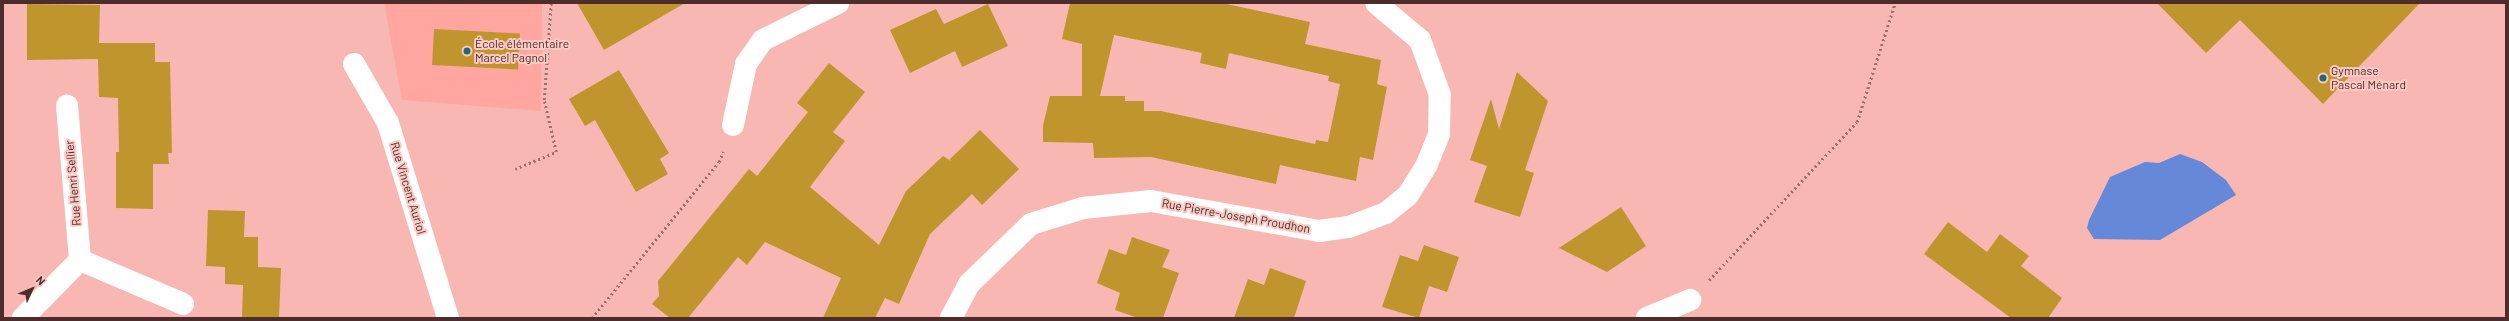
<!DOCTYPE html>
<html>
<head>
<meta charset="utf-8">
<style>
	body { margin:0 }
	#map { position:relative; width:2509px; height:321px; overflow:hidden; background:#f8b7b2; font-family:Barlow,sans-serif }
	div>[style] { position:absolute }
	[style*='--x'] { left:calc(var(--x)*1px); top:calc(var(--y)*1px); width:calc(var(--w)*1px); rotate:calc(var(--a)*1deg) }
	.built>* { inset:0; background:#fea69f }
	.water>* { inset:0; background:#6589d8 }
	.building>* { inset:0; background:#c0952e; transform-origin:0 0 }
	.path>* { height:2.5px; margin-top:-1.25px; transform-origin:0; background:repeating-linear-gradient(90deg,#9e6e6b 0 2px,transparent 0 5px) }
	.minor>* { height:22px; margin:-11px; padding:0 11px; transform-origin:11px; border-radius:11px; background:#fff }
	.tertiary>* { height:22px; margin:-11px; padding:0 11px; transform-origin:11px; border-radius:11px; background:#fff }
	.dots>* { width:11px; height:11px; translate:-50% -50%; box-sizing:border-box; border:2px solid #fbc9c4; border-radius:50% }
	span { translate:-50% -50%; white-space:nowrap; text-align:center; line-height:1.15; -webkit-text-stroke:4px #fbc9c4; paint-order:stroke }
	.poi-label { font-size:12px; color:#4d2d2b }
	.left { translate:0 -50%; text-align:left }
	.street-label { font-size:12px; color:#4d2d2b }
	.frame { position:absolute; inset:0; border:4px solid #4d2d2b; pointer-events:none }
	.north { position:absolute; left:12px; top:269px; width:40px; height:40px; -webkit-text-stroke:3px #fbc9c4; paint-order:stroke; rotate:46deg; font-size:11px; font-weight:700; line-height:16px; text-align:center; color:#4d2d2b }
	.north::after { content:''; display:block; margin:auto; width:14px; height:18px; background:#4d2d2b; clip-path:polygon(50% 0,100% 100%,50% 72%,0 100%) }
</style>
</head>
<body>
<div id="map">
	<div class="built">
		<div style="clip-path:polygon(384px 3px,542px 3px,541px 111px,402px 100px)"></div>
	</div>
	<div class="water">
		<div style="clip-path:polygon(2180px 154px,2202px 162px,2226px 180px,2236px 195px,2160px 240px,2094px 239px,2087px 228px,2089px 220px,2110px 177px,2145px 162px,2159px 163px)"></div>
	</div>
	<div class="building">
		<div style="clip-path:polygon(577px 3px,685px 3px,604px 50px)"></div>
		<div style="clip-path:polygon(evenodd,1070px 3px,1222px 3px,1310px 22px,1305px 44px,1381px 60px,1377px 84px,1387px 87px,1373px 160px,1360px 157px,1356px 181px,1280px 165px,1276px 184px,1151px 157px,1094px 158px,1093px 143px,1043px 142px,1043px 126px,1050px 96px,1082px 96px,1082px 44px,1062px 39px,1070px 3px,1114px 35px,1202px 53px,1200px 63px,1226px 69px,1229px 53px,1329px 76px,1328px 81px,1340px 84px,1328px 142px,1316px 140px,1315px 144px,1161px 111px,1144px 111px,1144px 101px,1125px 101px,1125px 96px,1100px 96px,1114px 35px)"></div>
		<div style="clip-path:polygon(2157px 3px,2420px 3px,2323px 104px,2240px 20px,2206px 53px)"></div>
		<div style="clip-path:polygon(27px 4px,100px 5px,99px 43px,155px 43px,155px 62px,170px 62px,172px 153px,168px 153px,169px 164px,153px 164px,153px 209px,116px 208px,116px 152px,119px 152px,118px 98px,99px 97px,98px 59px,27px 60px)"></div>
		<div style="clip-path:polygon(988px 4px,1008px 46px,962px 67px,955px 51px,910px 73px,890px 30px,936px 9px,944px 24px)"></div>
		<div style="left:434px;top:29px;width:86px;height:36px;rotate:3deg"></div>
		<div style="clip-path:polygon(829px 63px,865px 92px,833px 132px,845px 141px,810px 187px,879px 245px,906px 191px,943px 156px,951px 161px,950px 159px,980px 130px,1019px 169px,982px 205px,972px 194px,930px 234px,899px 304px,885px 298px,875px 318px,823px 318px,841px 278px,765px 242px,747px 265px,738px 257px,688px 318px,670px 318px,652px 304px,659px 296px,658px 281px,749px 169px,757px 176px,808px 112px,797px 103px)"></div>
		<div style="clip-path:polygon(619px 70px,669px 153px,660px 159px,668px 174px,636px 192px,595px 120px,585px 126px,569px 99px)"></div>
		<div style="clip-path:polygon(1517px 72px,1548px 101px,1525px 170px,1534px 173px,1520px 217px,1474px 202px,1487px 166px,1470px 160px,1491px 99px,1499px 129px)"></div>
		<div style="clip-path:polygon(1621px 207px,1646px 246px,1607px 272px,1559px 248px)"></div>
		<div style="clip-path:polygon(208px 210px,245px 211px,244px 237px,258px 237px,258px 267px,281px 268px,279px 318px,242px 318px,243px 285px,225px 284px,225px 267px,206px 266px)"></div>
		<div style="clip-path:polygon(1948px 222px,1987px 252px,2000px 234px,2029px 256px,2021px 266px,2062px 298px,2048px 318px,2011px 318px,1924px 254px)"></div>
		<div style="clip-path:polygon(1132px 237px,1170px 250px,1162px 267px,1179px 273px,1163px 318px,1138px 318px,1115px 310px,1120px 293px,1097px 283px,1109px 249px,1126px 255px)"></div>
		<div style="clip-path:polygon(1424px 245px,1459px 257px,1447px 292px,1429px 286px,1419px 318px,1382px 307px,1400px 255px,1418px 261px)"></div>
		<div style="clip-path:polygon(1270px 268px,1306px 281px,1294px 318px,1234px 318px,1248px 279px,1264px 285px)"></div>
	</div>
	<div class="path">
		<div style="--x:515;--y:169;--w:44;--a:-22.5"></div>
		<div style="--x:556;--y:152;--w:53;--a:-103"></div>
		<div style="--x:544;--y:100;--w:97;--a:-85.9"></div>
		<div style="--x:1709;--y:280;--w:216;--a:-46.9"></div>
		<div style="--x:1857;--y:122;--w:125;--a:-72.3"></div>
		<div style="--x:592;--y:318;--w:201;--a:-50.9"></div>
		<div style="--x:719;--y:162;--w:11;--a:-68"></div>
	</div>
	<div class="minor">
		<div style="--x:354;--y:64;--w:68;--a:60"></div>
		<div style="--x:388;--y:123;--w:204;--a:72.9"></div>
		<div style="--x:733;--y:125;--w:62;--a:-78"></div>
		<div style="--x:746;--y:64;--w:29;--a:-55"></div>
		<div style="--x:763;--y:40;--w:84;--a:-26.3"></div>
		<div style="--x:80;--y:260;--w:112;--a:23.1"></div>
		<div style="--x:23;--y:318;--w:81;--a:-45.5"></div>
		<div style="--x:80;--y:260;--w:155;--a:-94.8"></div>
		<div style="--x:1647;--y:318;--w:47;--a:-22.7"></div>
	</div>
	<div class="tertiary">
		<div style="--x:951;--y:318;--w:38;--a:-62"></div>
		<div style="--x:969;--y:284;--w:86;--a:-44.1"></div>
		<div style="--x:1031;--y:224;--w:54;--a:-17.1"></div>
		<div style="--x:1083;--y:208;--w:68;--a:-5.9"></div>
		<div style="--x:1151;--y:201;--w:171;--a:10.1"></div>
		<div style="--x:1319;--y:231;--w:30;--a:-8"></div>
		<div style="--x:1349;--y:227;--w:40;--a:-21"></div>
		<div style="--x:1386;--y:213;--w:28;--a:-39"></div>
		<div style="--x:1408;--y:195;--w:36;--a:-58"></div>
		<div style="--x:1427;--y:164;--w:32;--a:-68"></div>
		<div style="--x:1439;--y:134;--w:39;--a:-89"></div>
		<div style="--x:1440;--y:95;--w:59;--a:-110"></div>
		<div style="--x:1420;--y:40;--w:57;--a:-139.9"></div>
	</div>
	<div class="dots">
		<div style="left:467px;top:51px;background:#206b72"></div>
		<div style="left:2323px;top:78px;background:#206b72"></div>
	</div>
	<div class="poi-label">
		<span class="left" style="left:475px;top:51px">École élémentaire<br>Marcel Pagnol</span>
		<span class="left" style="left:2331px;top:78px">Gymnase<br>Pascal Ménard</span>
	</div>
	<div class="street-label">
		<span style="left:73px;top:183px;rotate:-95deg">Rue Henri Sellier</span>
		<span style="left:408px;top:188px;rotate:73deg">Rue Vincent Auriol</span>
		<span style="left:1236px;top:216px;rotate:10deg">Rue Pierre-Joseph Proudhon</span>
	</div>
	<div class="frame"></div>
	<div class="north">N</div>
</div>
</body>
</html>
